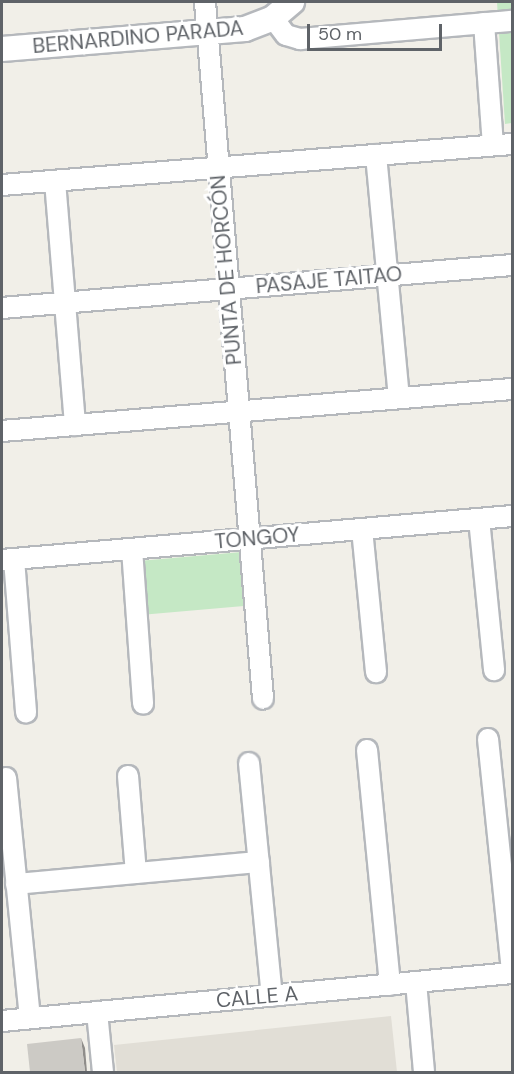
<!DOCTYPE html>
<html>
<head>
<meta charset="utf-8">
<style>
	body { margin:0 }
	#map { position:relative; width:514px; height:1074px; overflow:hidden; background:#f1efe8; font-family:"DM Sans",sans-serif }
	div>[style] { position:absolute }
	[style*='--x'] { left:calc(var(--x)*1px); top:calc(var(--y)*1px); width:calc(var(--w)*1px); rotate:calc(var(--a)*1deg) }
	.education>* { inset:0; background:#e1ded6 }
	.green>* { inset:0; background:#c5e8c5; transform-origin:0 0 }
	.roads { filter:drop-shadow(2px 0 #b5b8bc) drop-shadow(-2px 0 #b5b8bc) drop-shadow(0 2px #b5b8bc) drop-shadow(0 -2px #b5b8bc) }
	.minor>* { height:20px; margin:-10px; padding:0 10px; transform-origin:10px; border-radius:10px; background:#fff }
	.tertiary>* { height:24px; margin:-12px; padding:0 12px; transform-origin:12px; border-radius:12px; background:#fff }
	.shaded-wall>* { inset:0; background:#8f8d8a }
	.building>* { inset:0; background:#cccac5 }
	span { translate:-50% -50%; white-space:nowrap; text-align:center; line-height:1.15; -webkit-text-stroke:6px #fff; paint-order:stroke }
	.street-label { font-size:21px; color:#5f6368 }
	.frame { position:absolute; inset:0; border:3px solid #5f6368; pointer-events:none }
	.scale { position:absolute; left:307px; top:24px; width:135px; height:27px; box-sizing:border-box; border:3px solid #5f6368; border-top:0; padding-left:8px; font-size:18px; line-height:21px; white-space:nowrap; color:#5f6368; -webkit-text-stroke:4px #fff; paint-order:stroke }
</style>
</head>
<body>
<div id="map">
	<div class="education">
		<div style="clip-path:polygon(391px 1016px,397px 1072px,117px 1072px,114px 1045px)"></div>
	</div>
	<div class="green">
		<div style="clip-path:polygon(497px 2px,512px 2px,512px 123px,505px 124px)"></div>
		<div style="left:242px;top:552px;width:54px;height:101px;rotate:85deg"></div>
	</div>
	<div class="roads">
		<div class="minor">
			<div style="--x:205;--y:2;--w:699;--a:85.24"></div>
			<div style="--x:273;--y:18;--w:21;--a:53"></div>
			<div style="--x:286;--y:35;--w:15;--a:16"></div>
			<div style="--x:300;--y:39;--w:213;--a:-4.9"></div>
			<div style="--x:484;--y:23;--w:122;--a:85.8"></div>
			<div style="--x:376;--y:155;--w:244;--a:84.6"></div>
			<div style="--x:55;--y:181;--w:245;--a:85.3"></div>
			<div style="--x:2;--y:185;--w:512;--a:-4.6"></div>
			<div style="--x:2;--y:308;--w:512;--a:-4.82"></div>
			<div style="--x:2;--y:431;--w:512;--a:-4.71"></div>
			<div style="--x:479;--y:519;--w:152;--a:84.3"></div>
			<div style="--x:362;--y:529;--w:144;--a:84.4"></div>
			<div style="--x:132;--y:549;--w:155;--a:85.9"></div>
			<div style="--x:14;--y:559;--w:154;--a:85.5"></div>
			<div style="--x:2;--y:560;--w:512;--a:-4.93"></div>
			<div style="--x:488;--y:739;--w:235;--a:84.1"></div>
			<div style="--x:367;--y:750;--w:236;--a:84.4"></div>
			<div style="--x:249;--y:763;--w:234;--a:84.4"></div>
			<div style="--x:128;--y:776;--w:97;--a:85.3"></div>
			<div style="--x:6;--y:778;--w:241;--a:84.3"></div>
			<div style="--x:16;--y:884;--w:244;--a:-5.2"></div>
			<div style="--x:416;--y:982;--w:90;--a:84.9"></div>
			<div style="--x:97;--y:1012;--w:60;--a:84.3"></div>
			<div style="--x:2;--y:1021;--w:512;--a:-5.38"></div>
		</div>
		<div class="tertiary">
			<div style="--x:2;--y:49;--w:244;--a:-4.7"></div>
			<div style="--x:245;--y:29;--w:30;--a:-21"></div>
			<div style="--x:273;--y:18;--w:25;--a:-40"></div>
		</div>
	</div>
	<div class="shaded-wall">
		<div style="clip-path:polygon(81px 1038px,85px 1048px,87px 1072px,85px 1072px)"></div>
	</div>
	<div class="building">
		<div style="clip-path:polygon(81px 1038px,85px 1072px,30px 1072px,27px 1044px)"></div>
	</div>
	<div class="street-label">
		<span style="left:138px;top:37px;rotate:-5deg">BERNARDINO PARADA</span>
		<span style="left:226px;top:270px;rotate:-95deg">PUNTA DE HORCÓN</span>
		<span style="left:329px;top:280px;rotate:-5deg">PASAJE TAITAO</span>
		<span style="left:257px;top:538px;rotate:-5deg">TONGOY</span>
		<span style="left:257px;top:997px;rotate:-5deg">CALLE A</span>
	</div>
	<div class="frame"></div>
	<div class="scale">50 m</div>
</div>
</body>
</html>
